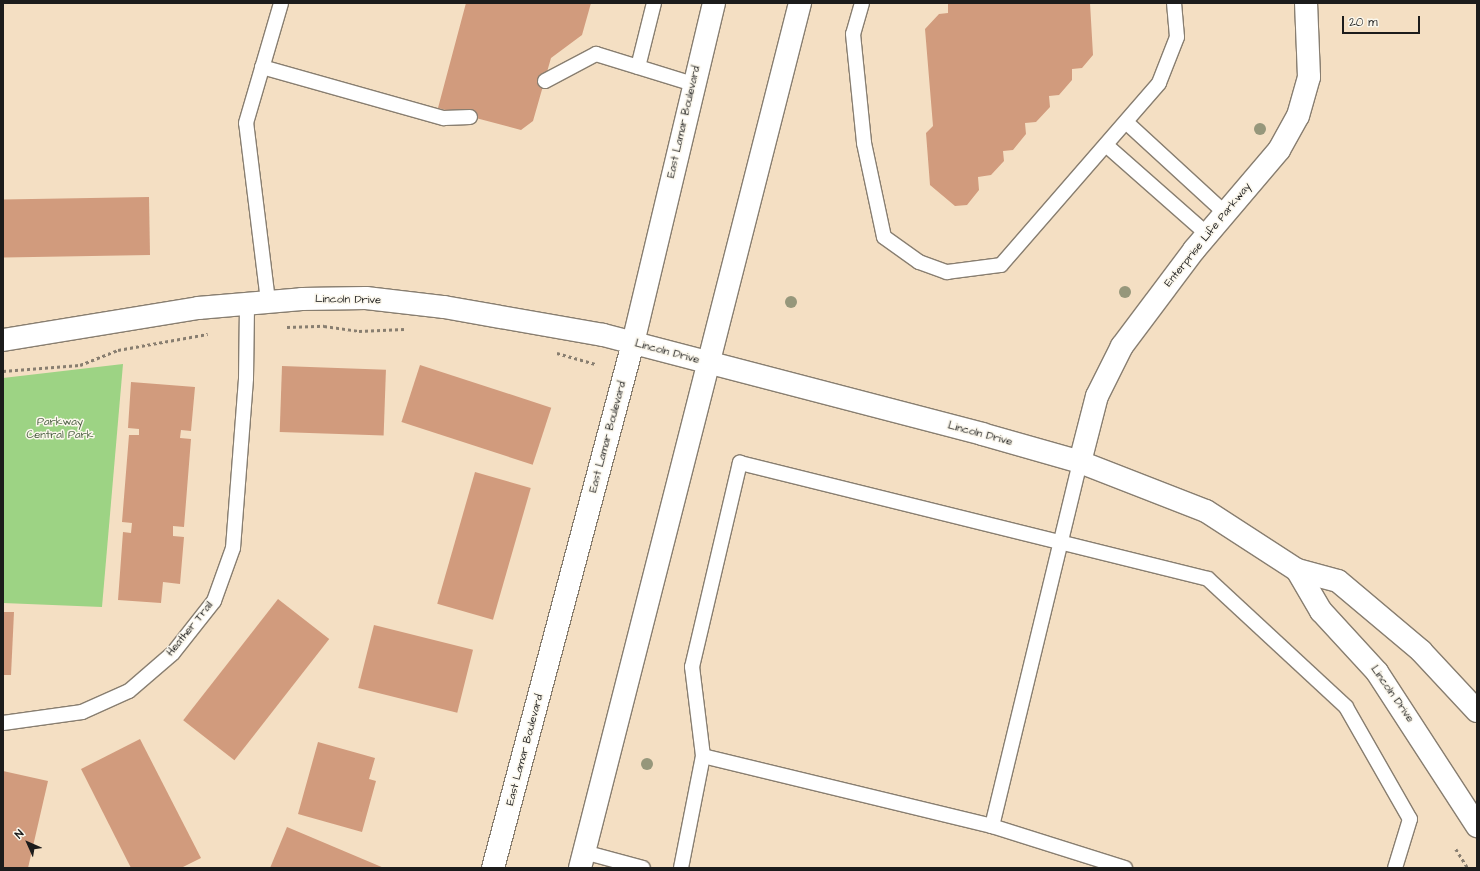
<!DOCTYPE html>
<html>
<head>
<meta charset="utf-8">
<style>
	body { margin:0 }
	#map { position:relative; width:1480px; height:871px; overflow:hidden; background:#f4dfc3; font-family:"Architects Daughter",sans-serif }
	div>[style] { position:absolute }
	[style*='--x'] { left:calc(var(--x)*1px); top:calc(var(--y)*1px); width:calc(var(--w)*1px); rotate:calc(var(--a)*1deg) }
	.green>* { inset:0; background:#9dd384 }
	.building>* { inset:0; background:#d19b7d; transform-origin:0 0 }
	.path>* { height:2.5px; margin-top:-1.25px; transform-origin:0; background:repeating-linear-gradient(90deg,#887e70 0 3px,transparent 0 6px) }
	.roads { filter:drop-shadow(1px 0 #887e70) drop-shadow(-1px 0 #887e70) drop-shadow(0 1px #887e70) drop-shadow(0 -1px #887e70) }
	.lane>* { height:14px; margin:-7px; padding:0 7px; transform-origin:7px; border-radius:7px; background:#fff }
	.street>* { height:22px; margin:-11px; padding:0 11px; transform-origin:11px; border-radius:11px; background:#fff }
	.secondary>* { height:22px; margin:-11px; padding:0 11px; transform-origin:11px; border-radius:11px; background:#fff }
	.trees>* { width:12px; height:12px; margin:-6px; border-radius:50%; background:#96977b }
	span { translate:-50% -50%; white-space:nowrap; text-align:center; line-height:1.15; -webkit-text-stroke:3px #fbf7ec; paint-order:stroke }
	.street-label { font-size:11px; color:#1c1c1c }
	.park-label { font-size:11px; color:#495c40 }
	.frame { position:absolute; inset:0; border:4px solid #1c1c1c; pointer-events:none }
	.north { position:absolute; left:8px; top:823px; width:40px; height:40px; -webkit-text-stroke:3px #fbf7ec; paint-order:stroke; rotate:315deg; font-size:11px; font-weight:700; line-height:16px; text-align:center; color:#1c1c1c }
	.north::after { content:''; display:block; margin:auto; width:14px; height:18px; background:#1c1c1c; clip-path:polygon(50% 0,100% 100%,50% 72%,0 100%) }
	.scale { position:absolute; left:1342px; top:16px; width:78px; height:18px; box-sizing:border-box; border:2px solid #1c1c1c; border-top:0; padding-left:5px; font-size:12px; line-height:14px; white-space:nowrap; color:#1c1c1c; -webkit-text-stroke:3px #fbf7ec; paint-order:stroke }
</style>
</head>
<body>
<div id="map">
	<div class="green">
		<div style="clip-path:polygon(123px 364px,102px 607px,3px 603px,3px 378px)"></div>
	</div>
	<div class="building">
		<div style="clip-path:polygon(466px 3px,591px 3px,582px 35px,551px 58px,533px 121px,521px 130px,438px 108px)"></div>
		<div style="clip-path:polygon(948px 3px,1090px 3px,1093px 55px,1082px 68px,1072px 69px,1072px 80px,1059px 95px,1049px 96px,1050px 107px,1036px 122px,1025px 123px,1026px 134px,1013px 150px,1003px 151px,1004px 161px,991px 175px,978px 177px,979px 190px,967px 205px,955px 206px,930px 185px,926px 133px,933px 126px,925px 29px,939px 14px,948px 13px)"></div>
		<div style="left:149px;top:197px;width:58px;height:146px;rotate:89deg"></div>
		<div style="left:420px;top:365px;width:138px;height:60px;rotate:18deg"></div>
		<div style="left:282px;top:366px;width:104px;height:66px;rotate:2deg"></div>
		<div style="clip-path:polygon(131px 382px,195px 387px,191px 431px,181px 430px,180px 438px,191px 439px,184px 527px,173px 526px,173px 536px,184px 537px,180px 584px,163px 582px,161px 603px,118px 600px,123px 532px,131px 533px,132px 523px,122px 522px,129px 435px,139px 435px,139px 429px,128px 428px)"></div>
		<div style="left:475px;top:472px;width:58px;height:137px;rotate:16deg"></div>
		<div style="left:278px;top:599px;width:65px;height:154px;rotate:38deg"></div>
		<div style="clip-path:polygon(3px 612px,14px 612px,11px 675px,3px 675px)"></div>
		<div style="left:374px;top:625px;width:102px;height:65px;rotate:14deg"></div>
		<div style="clip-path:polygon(140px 739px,201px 858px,181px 868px,131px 868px,81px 769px)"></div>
		<div style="clip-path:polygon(318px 742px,375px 758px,369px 779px,376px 781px,362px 832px,298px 814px)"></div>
		<div style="clip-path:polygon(3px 771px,48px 781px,28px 868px,3px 868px)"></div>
		<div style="clip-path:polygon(287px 827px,384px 868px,270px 868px)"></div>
	</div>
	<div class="path">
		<div style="--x:287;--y:327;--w:37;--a:-2"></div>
		<div style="--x:324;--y:326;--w:35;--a:8"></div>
		<div style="--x:359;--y:331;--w:45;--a:-2.5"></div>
		<div style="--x:557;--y:353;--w:40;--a:16"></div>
		<div style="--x:3;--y:371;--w:77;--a:-4.5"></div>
		<div style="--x:80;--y:365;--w:41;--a:-21.5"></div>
		<div style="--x:118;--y:350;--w:91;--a:-10.1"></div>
		<div style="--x:1456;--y:849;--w:22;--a:58"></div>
	</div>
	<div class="roads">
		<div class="lane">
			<div style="--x:862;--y:3;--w:32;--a:106"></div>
			<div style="--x:853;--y:34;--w:110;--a:84.2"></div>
			<div style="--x:864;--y:143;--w:96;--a:78"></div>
			<div style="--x:884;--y:237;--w:43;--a:35.5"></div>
			<div style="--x:919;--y:262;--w:30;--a:20"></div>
			<div style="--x:947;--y:272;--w:54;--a:-7.4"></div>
			<div style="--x:1001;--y:265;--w:241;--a:-49"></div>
			<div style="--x:1159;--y:83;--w:49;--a:-68.6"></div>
			<div style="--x:1177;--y:37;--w:34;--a:-95"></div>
			<div style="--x:262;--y:67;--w:189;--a:15.7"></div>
			<div style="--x:444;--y:118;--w:26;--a:-2"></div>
			<div style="--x:638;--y:67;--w:66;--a:-76"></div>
			<div style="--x:545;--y:81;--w:58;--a:-27.9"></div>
			<div style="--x:596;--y:54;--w:102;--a:17.2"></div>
			<div style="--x:1126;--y:122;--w:134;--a:42.6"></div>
			<div style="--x:1106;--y:145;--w:135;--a:41.4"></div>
			<div style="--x:268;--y:301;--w:179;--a:-97"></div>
			<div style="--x:246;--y:123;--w:125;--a:-73.7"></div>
			<div style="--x:3;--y:723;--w:80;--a:-7.9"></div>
			<div style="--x:82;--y:712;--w:51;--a:-24.1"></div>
			<div style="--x:129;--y:691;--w:58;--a:-40.8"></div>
			<div style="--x:173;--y:653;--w:66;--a:-51.7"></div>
			<div style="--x:214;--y:601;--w:56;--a:-70.3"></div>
			<div style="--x:233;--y:548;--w:170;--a:-85.6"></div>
			<div style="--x:246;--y:378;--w:75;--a:-89.2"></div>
			<div style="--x:992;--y:826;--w:374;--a:-76.4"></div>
			<div style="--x:584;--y:852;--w:61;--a:15.2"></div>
			<div style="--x:681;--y:868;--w:114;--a:-78.9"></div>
			<div style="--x:1125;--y:868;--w:139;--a:-162.5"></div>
			<div style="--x:992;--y:826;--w:297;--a:-166.4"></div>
			<div style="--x:703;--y:756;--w:90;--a:-97"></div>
			<div style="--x:692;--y:667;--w:210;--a:-76.8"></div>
			<div style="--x:740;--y:463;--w:482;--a:13.9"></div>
			<div style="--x:1208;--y:579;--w:188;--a:42.8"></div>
			<div style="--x:1346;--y:707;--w:129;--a:60.3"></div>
			<div style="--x:1410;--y:819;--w:51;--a:107"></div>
		</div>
		<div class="street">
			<div style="--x:1080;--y:462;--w:68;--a:-75.6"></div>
			<div style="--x:1097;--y:396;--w:56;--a:-63.4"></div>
			<div style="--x:1122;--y:346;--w:120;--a:-53.1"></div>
			<div style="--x:1194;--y:250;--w:131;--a:-49.6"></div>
			<div style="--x:1279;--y:150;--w:39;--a:-61"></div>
			<div style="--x:1298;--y:116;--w:41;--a:-74.2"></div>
			<div style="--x:1309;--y:77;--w:74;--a:-92.3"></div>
		</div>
		<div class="secondary">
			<div style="--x:3;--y:340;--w:198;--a:-9.3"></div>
			<div style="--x:198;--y:308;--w:104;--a:-4.9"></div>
			<div style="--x:302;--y:299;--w:64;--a:-0.9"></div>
			<div style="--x:366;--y:298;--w:79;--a:6.6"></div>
			<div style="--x:444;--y:307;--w:161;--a:10"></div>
			<div style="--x:603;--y:335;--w:392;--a:14.6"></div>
			<div style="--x:982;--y:434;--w:102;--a:15.9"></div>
			<div style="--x:1080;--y:462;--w:135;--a:21.3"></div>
			<div style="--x:1206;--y:511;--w:108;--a:33"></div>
			<div style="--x:1297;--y:570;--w:42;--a:15"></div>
			<div style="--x:1338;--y:581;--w:109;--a:40.1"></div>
			<div style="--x:1421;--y:651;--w:82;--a:47"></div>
			<div style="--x:1297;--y:570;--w:48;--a:59.7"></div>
			<div style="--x:1321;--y:611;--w:83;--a:47.4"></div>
			<div style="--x:1377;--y:672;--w:184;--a:57"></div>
			<div style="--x:493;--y:868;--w:543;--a:-75.07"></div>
			<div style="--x:633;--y:343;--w:350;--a:-76.6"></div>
			<div style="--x:580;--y:868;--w:893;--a:-75.73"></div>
		</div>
	</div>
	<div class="trees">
		<div style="left:1260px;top:129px"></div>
		<div style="left:1125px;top:292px"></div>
		<div style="left:791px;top:302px"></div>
		<div style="left:647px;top:764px"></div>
	</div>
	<div class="street-label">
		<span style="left:684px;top:122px;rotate:-77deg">East Lamar Boulevard</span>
		<span style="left:1208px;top:235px;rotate:-51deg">Enterprise Life Parkway</span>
		<span style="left:348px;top:300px;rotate:1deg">Lincoln Drive</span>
		<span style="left:667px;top:352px;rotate:15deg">Lincoln Drive</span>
		<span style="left:980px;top:434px;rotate:15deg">Lincoln Drive</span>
		<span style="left:608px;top:437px;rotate:-75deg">East Lamar Boulevard</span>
		<span style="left:190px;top:629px;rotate:-51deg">Heather Trail</span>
		<span style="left:1392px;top:694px;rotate:55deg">Lincoln Drive</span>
		<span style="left:525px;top:750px;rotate:-75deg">East Lamar Boulevard</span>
	</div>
	<div class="park-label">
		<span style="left:60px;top:429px">Parkway<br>Central Park</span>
	</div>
	<div class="frame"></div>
	<div class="north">N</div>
	<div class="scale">20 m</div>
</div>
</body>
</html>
